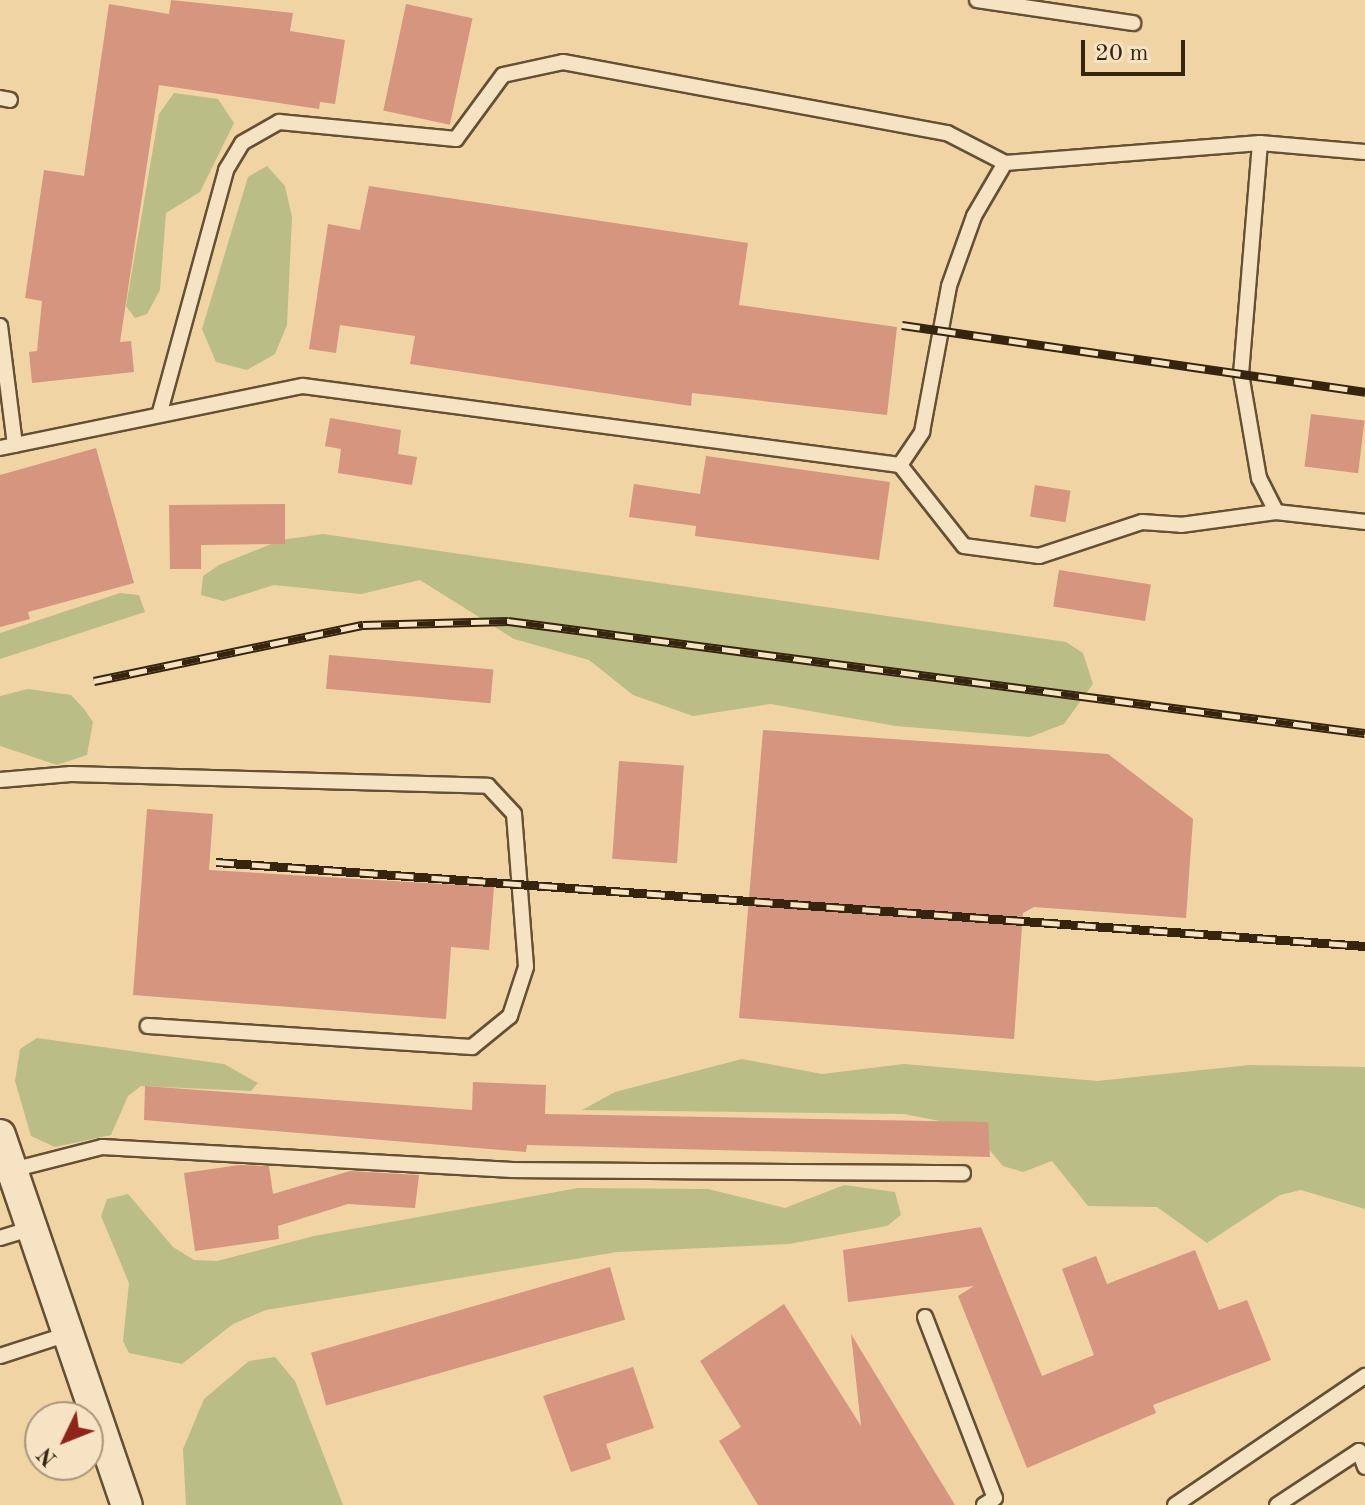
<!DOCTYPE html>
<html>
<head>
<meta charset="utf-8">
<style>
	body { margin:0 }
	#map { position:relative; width:1365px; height:1505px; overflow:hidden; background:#f1d4a4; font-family:"Old Standard TT",serif }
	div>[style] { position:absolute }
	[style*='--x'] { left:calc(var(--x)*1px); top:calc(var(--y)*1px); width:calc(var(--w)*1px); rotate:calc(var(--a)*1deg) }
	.green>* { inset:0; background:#babd86 }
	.building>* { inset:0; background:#d5957f; transform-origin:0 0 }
	.roads { filter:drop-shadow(2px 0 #645134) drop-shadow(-2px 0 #645134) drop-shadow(0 2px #645134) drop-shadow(0 -2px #645134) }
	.lane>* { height:14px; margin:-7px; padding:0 7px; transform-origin:7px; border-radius:7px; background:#f6e3c4 }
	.street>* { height:30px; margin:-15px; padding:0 15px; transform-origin:15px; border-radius:15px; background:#f6e3c4 }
	.rail>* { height:9px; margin-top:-4.5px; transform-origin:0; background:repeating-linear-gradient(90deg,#f6e3c4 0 18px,#35250f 0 36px); box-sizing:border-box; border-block:2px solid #35250f }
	span { translate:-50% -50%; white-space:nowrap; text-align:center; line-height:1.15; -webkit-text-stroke:6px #f6e3c4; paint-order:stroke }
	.north { position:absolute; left:24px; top:1401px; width:80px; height:80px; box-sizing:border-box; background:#f6e3c4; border:2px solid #a9977c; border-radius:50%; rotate:227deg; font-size:22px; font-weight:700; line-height:32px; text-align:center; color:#35250f }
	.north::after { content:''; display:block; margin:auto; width:28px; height:36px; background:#8f2418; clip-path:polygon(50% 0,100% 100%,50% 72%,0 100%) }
	.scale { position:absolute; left:1081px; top:40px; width:104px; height:36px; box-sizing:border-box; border:4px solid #35250f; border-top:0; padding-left:10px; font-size:24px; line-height:28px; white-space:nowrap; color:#35250f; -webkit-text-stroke:6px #f6e3c4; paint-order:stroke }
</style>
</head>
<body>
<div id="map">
	<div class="green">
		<div style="clip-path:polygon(174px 93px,218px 99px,234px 123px,200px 192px,166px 213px,160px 290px,147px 314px,135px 318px,126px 306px,159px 114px)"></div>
		<div style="clip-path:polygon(267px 166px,285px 186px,292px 217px,287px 325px,275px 354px,247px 370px,216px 362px,202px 329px,248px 177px)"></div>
		<div style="clip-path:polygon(323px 534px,1066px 642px,1083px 653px,1093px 684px,1064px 724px,1030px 737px,896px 726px,770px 704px,693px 716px,633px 695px,589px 660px,514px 639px,420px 580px,361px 594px,274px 585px,223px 601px,201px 595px,203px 576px,219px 565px,281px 540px)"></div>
		<div style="clip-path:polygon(120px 593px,139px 595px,145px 612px,0 659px,0 633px)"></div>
		<div style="clip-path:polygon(28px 689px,71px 695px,84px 709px,93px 722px,87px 755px,57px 765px,0 746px,0 696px)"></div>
		<div style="clip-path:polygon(37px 1038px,224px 1064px,258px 1083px,251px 1091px,141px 1086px,128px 1096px,111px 1135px,55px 1147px,31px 1136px,15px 1081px,20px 1049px)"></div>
		<div style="clip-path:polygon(742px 1059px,822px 1074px,904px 1064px,1097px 1081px,1250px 1065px,1365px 1067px,1365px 1209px,1301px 1190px,1280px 1195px,1207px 1243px,1157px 1207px,1088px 1206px,1052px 1161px,1023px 1172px,1003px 1166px,970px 1127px,904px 1114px,582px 1110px,615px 1092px)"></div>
		<div style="clip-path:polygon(844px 1185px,895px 1192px,901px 1215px,887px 1226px,789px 1244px,617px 1252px,266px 1310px,233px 1324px,182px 1364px,129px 1353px,123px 1341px,129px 1283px,101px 1216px,107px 1199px,128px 1194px,173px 1247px,194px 1260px,217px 1261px,314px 1236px,578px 1188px,708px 1189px,785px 1208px)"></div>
		<div style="clip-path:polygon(275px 1357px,295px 1381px,343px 1505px,186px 1505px,183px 1449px,204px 1399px,249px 1361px)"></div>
	</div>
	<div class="building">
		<div style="clip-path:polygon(171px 0,293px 13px,290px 31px,345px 40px,335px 104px,320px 102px,319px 109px,159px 85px,120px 342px,131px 341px,134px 372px,32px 383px,29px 352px,37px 351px,42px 301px,25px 298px,44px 170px,84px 176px,109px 4px,169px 14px)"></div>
		<div style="left:406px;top:4px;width:68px;height:109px;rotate:12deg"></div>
		<div style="clip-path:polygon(369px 186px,748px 243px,739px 305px,897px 327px,887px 415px,692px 393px,691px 406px,410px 364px,415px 336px,340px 325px,336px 353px,309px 349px,328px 224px,360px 230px)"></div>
		<div style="left:1311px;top:414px;width:54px;height:53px;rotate:7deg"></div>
		<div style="clip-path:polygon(330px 418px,401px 430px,398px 454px,417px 457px,412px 485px,338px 473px,341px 449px,325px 446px)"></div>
		<div style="clip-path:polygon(96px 448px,134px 583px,28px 612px,30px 619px,0 627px,0 475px)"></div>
		<div style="clip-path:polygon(706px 456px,890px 482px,879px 560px,695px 536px,696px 526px,629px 517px,634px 484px,700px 494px)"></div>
		<div style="left:1035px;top:485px;width:36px;height:32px;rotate:9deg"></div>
		<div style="clip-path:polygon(285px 504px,285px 544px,201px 545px,201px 569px,170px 569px,169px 505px)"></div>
		<div style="left:1059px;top:570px;width:93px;height:37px;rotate:9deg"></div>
		<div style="left:329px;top:655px;width:165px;height:34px;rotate:5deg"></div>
		<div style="clip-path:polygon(763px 730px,1108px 754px,1193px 819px,1186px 918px,1034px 907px,1023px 913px,1014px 1039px,739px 1018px)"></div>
		<div style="left:619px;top:761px;width:65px;height:98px;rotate:4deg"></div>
		<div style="clip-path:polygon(147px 809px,213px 814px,209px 870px,494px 887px,489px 950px,451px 947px,446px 1019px,133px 995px)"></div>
		<div style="clip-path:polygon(473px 1082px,546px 1085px,545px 1114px,988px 1122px,990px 1157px,527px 1145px,526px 1152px,144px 1120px,145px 1086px,472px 1110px)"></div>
		<div style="clip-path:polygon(239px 1165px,269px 1166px,273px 1194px,350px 1171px,419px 1175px,415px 1208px,348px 1204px,278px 1226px,279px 1239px,195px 1251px,184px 1173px)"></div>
		<div style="clip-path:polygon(981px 1227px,1042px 1376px,1094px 1355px,1062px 1269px,1096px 1256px,1107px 1284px,1195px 1250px,1219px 1310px,1247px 1300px,1271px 1360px,1153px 1405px,1156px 1413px,1027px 1468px,958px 1296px,974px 1286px,848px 1302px,843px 1250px)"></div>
		<div style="left:610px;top:1267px;width:55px;height:311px;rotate:74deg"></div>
		<div style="clip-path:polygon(784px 1304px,861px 1426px,851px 1334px,955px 1505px,758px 1505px,719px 1441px,741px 1427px,700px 1361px)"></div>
		<div style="clip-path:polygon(633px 1367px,654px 1428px,606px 1444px,611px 1459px,571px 1472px,543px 1396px)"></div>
	</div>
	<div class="roads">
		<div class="lane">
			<div style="--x:977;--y:0;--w:158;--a:8.4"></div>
			<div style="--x:0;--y:98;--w:10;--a:11"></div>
			<div style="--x:1260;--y:143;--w:232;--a:94.7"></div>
			<div style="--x:1241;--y:374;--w:106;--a:80.2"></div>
			<div style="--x:1259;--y:478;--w:38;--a:63"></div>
			<div style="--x:1276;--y:512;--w:90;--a:6.4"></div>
			<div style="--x:0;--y:326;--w:120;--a:82.8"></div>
			<div style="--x:160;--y:412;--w:251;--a:-74.7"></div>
			<div style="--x:226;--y:170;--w:31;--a:-59"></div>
			<div style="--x:242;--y:143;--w:43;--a:-29.6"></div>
			<div style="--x:279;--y:122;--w:178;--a:5.5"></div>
			<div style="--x:456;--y:139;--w:79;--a:-53.7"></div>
			<div style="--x:503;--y:75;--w:61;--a:-12.2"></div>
			<div style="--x:563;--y:62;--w:391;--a:10.5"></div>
			<div style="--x:947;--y:133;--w:65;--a:27.3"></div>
			<div style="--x:1005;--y:163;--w:256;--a:-4.5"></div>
			<div style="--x:1260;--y:143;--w:105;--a:4.9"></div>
			<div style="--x:0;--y:448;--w:309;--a:-11.6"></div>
			<div style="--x:303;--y:386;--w:602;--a:7.54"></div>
			<div style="--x:900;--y:465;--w:40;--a:-56"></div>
			<div style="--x:922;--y:432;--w:148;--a:-79.5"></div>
			<div style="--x:949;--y:286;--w:74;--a:-70.3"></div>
			<div style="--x:974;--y:216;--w:61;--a:-59.7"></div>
			<div style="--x:900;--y:465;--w:103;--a:51.7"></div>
			<div style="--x:964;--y:546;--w:76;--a:7.6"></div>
			<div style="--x:1039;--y:556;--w:108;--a:-18.3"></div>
			<div style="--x:1142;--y:522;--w:39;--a:4"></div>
			<div style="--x:1181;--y:525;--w:96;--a:-7.8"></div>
			<div style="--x:0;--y:780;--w:71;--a:-4.8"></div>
			<div style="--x:71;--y:774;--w:417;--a:1.6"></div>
			<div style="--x:488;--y:786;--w:38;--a:47"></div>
			<div style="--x:514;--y:814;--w:153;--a:85.5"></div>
			<div style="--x:526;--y:967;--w:52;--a:108.1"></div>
			<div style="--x:510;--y:1016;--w:49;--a:140.8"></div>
			<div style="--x:472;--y:1047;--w:325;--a:-176.3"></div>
			<div style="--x:12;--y:1170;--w:93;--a:-14.3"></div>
			<div style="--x:102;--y:1147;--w:411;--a:3.2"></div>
			<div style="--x:512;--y:1170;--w:451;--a:0.4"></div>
			<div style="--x:0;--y:1238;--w:34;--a:-17"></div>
			<div style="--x:925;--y:1317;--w:194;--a:68.9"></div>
			<div style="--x:995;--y:1498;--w:13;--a:148"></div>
			<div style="--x:0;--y:1356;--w:71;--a:-17.9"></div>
			<div style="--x:1175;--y:1505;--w:230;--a:-34.2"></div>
			<div style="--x:1277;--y:1505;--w:98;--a:-33.4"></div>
			<div style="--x:1359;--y:1451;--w:17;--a:69"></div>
		</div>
		<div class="street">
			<div style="--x:0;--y:1135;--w:391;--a:71.1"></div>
		</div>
	</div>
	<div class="rail">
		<div style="--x:902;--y:325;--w:468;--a:8.2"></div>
		<div style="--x:94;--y:681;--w:275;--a:-11.8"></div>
		<div style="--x:363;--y:625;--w:145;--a:-1.6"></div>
		<div style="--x:508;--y:621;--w:864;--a:7.45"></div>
		<div style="--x:216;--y:862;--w:1152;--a:4.18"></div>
	</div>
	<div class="north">N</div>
	<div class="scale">20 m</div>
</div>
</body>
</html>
